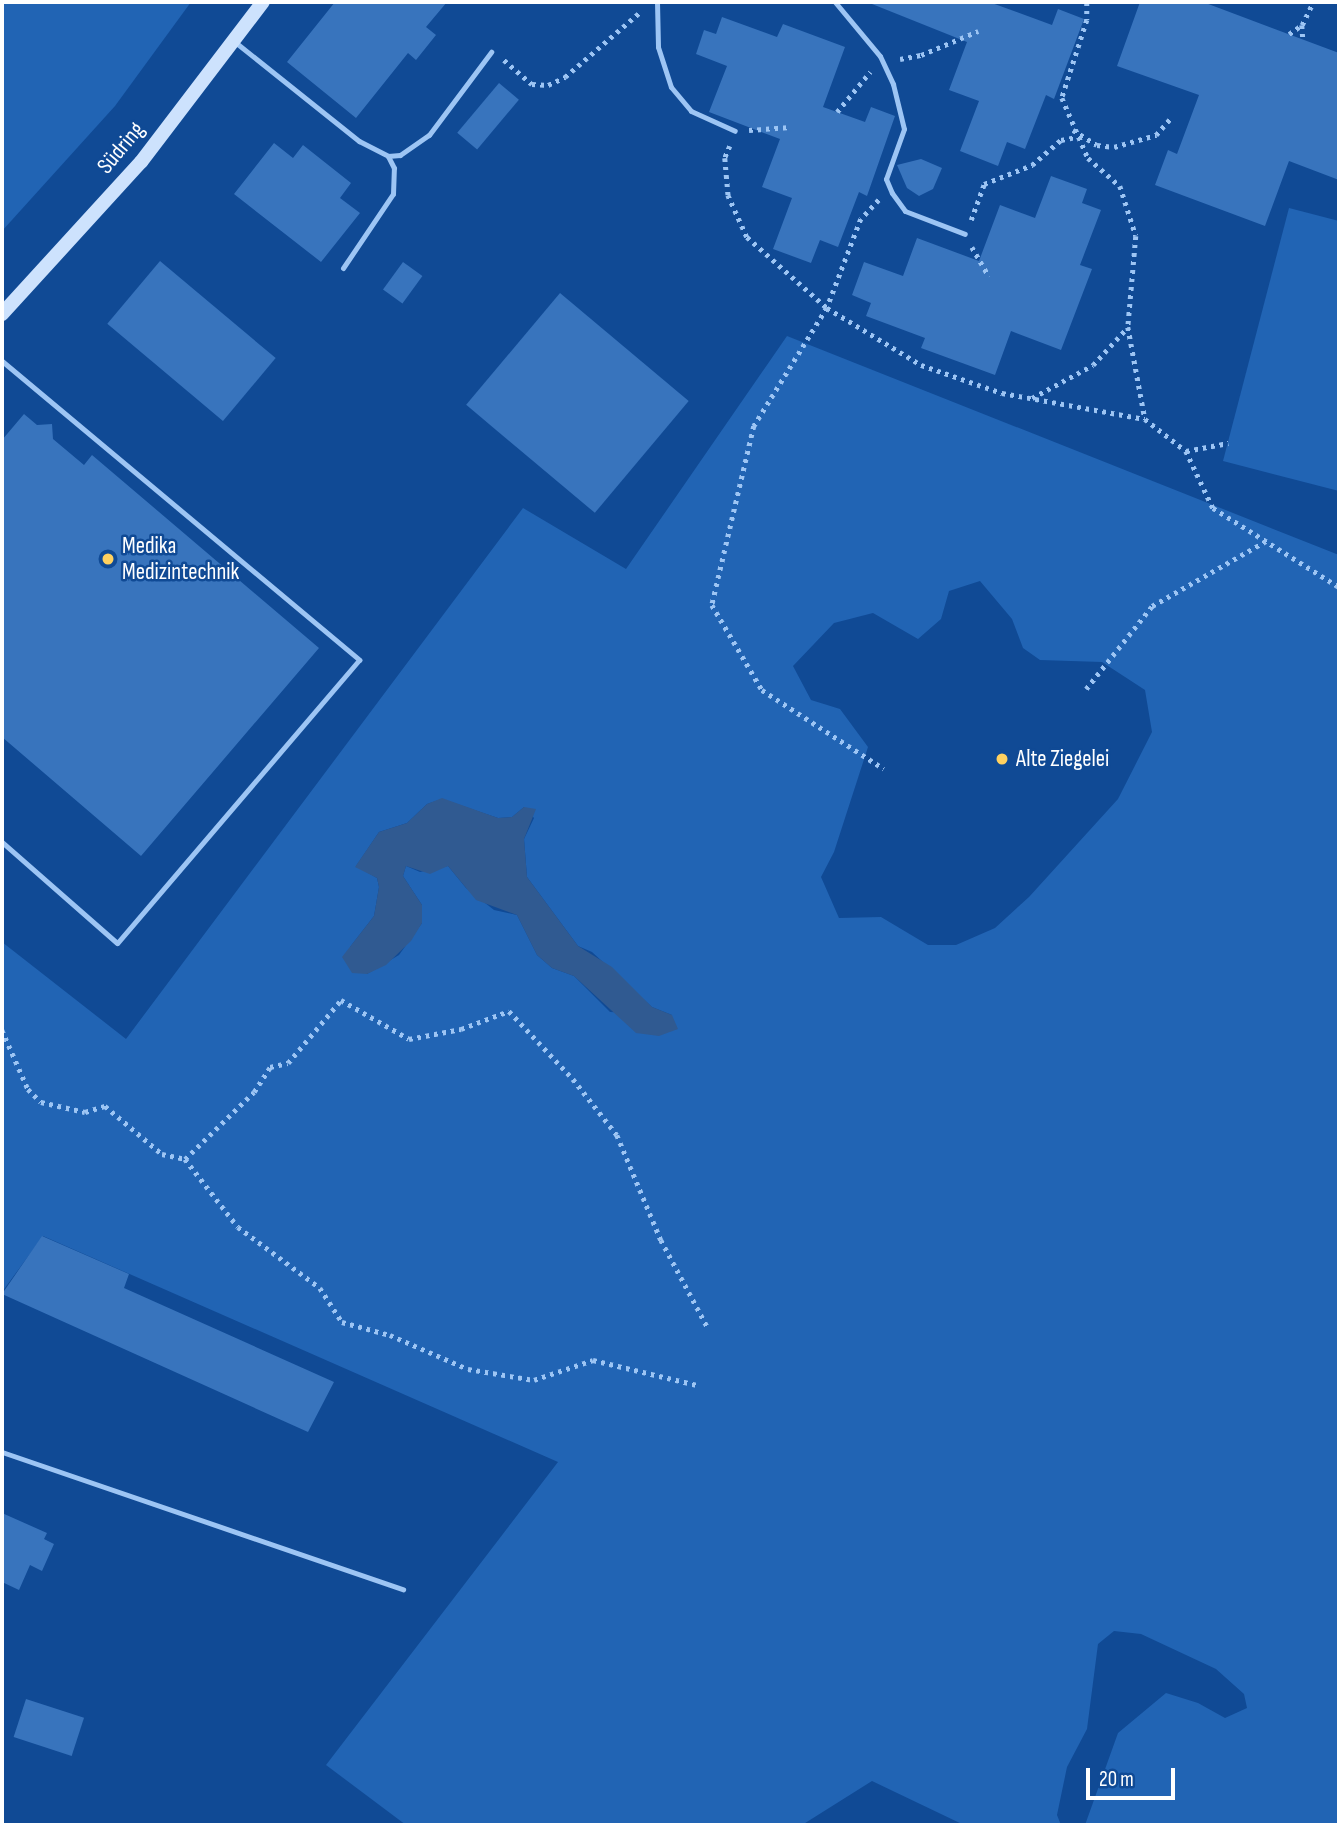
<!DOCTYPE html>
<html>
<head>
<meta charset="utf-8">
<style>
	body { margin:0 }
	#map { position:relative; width:1341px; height:1827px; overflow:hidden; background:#104a95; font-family:"Sofia Sans Condensed",sans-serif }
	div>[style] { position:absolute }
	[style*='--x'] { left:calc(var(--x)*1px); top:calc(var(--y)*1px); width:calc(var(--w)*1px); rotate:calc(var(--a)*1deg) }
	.green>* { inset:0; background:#2164b4 }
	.water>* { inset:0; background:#305a91 }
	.building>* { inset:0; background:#3874bd; transform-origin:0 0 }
	.path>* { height:4.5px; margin-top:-2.25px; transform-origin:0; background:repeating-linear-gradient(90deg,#9dc5f4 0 3.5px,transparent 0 8.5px) }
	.lane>* { height:5px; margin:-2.5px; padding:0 2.5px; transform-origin:2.5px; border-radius:2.5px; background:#9dc5f4 }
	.secondary>* { height:14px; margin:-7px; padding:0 7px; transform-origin:7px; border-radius:7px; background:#cde2fd }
	.dots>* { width:19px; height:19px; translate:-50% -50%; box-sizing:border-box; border:4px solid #104a95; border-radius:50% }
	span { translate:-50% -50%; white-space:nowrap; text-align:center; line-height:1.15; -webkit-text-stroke:5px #104a95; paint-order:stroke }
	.street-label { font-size:23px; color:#fff }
	.poi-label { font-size:23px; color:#fff }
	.left { translate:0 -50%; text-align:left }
	.frame { position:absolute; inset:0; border:4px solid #fff; pointer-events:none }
	.scale { position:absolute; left:1086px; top:1768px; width:89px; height:32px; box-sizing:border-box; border:4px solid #fff; border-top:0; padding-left:9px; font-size:21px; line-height:24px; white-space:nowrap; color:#fff; -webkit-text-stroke:5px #104a95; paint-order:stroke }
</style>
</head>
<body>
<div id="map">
	<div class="green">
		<div style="clip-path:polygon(2px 2px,191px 2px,115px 106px,2px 231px)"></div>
		<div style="clip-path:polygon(1289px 208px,1339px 221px,1339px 491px,1223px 461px)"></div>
		<div style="clip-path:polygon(evenodd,787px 336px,1339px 555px,1339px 1825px,1085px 1825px,1118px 1733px,1166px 1693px,1198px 1703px,1225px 1718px,1247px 1708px,1244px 1694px,1216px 1669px,1141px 1634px,1114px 1631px,1098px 1644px,1087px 1729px,1067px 1767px,1057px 1815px,1061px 1825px,964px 1825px,872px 1781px,802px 1825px,406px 1825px,326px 1765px,558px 1462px,43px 1236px,2px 1292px,2px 942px,126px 1039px,523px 508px,626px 569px,787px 336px,980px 581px,1012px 619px,1023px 648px,1040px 660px,1102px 662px,1145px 690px,1152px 732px,1118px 799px,1029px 897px,995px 928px,956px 945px,928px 945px,881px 917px,839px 918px,821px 877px,834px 852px,868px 747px,840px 709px,811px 700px,793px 666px,834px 623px,873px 613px,918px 639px,941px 619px,949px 591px,980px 581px,787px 336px,442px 799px,498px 818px,512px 817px,524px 807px,534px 818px,524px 839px,527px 877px,578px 946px,592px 952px,652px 1007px,672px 1015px,610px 1012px,574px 976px,552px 968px,537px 955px,517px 915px,494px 910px,466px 888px,448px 866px,420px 872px,406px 866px,403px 876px,422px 905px,422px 923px,399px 955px,367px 974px,350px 947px,374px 916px,379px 887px,377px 878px,356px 866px,379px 832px,407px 823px,427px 804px,442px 799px)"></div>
	</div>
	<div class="water">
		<div style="clip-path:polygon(442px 798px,498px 818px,512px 817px,524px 807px,536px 809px,524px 839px,527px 877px,578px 946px,612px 967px,652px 1007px,672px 1015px,678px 1029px,659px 1036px,636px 1033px,574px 976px,552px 968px,537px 955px,517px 915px,476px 900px,448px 866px,430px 874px,406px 866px,403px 876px,422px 905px,422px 923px,411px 941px,386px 965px,367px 974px,352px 973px,342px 957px,374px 916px,379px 887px,377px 878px,355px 867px,379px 832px,407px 823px,427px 804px)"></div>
	</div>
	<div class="building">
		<div style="clip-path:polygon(335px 2px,447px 2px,426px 27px,436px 35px,416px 60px,408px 53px,356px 118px,287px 62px)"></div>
		<div style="clip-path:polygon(867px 2px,989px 2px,1052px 25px,1058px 9px,1084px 19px,1054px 99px,1046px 95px,1025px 149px,1007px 142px,998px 166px,960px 151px,979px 101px,949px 90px,967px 42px)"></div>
		<div style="clip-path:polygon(1140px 2px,1203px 2px,1339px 53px,1339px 180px,1289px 161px,1265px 226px,1155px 185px,1168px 150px,1177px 154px,1199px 95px,1117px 66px)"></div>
		<div style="clip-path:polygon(722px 17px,777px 37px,783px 24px,845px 47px,823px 107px,865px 122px,871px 107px,895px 116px,867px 196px,859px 192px,838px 247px,820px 240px,811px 263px,773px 249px,792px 198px,762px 187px,780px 139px,709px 112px,727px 66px,696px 54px,704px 30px,716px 34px)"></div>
		<div style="left:499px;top:83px;width:26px;height:65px;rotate:40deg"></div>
		<div style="clip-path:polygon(274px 143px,293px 158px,303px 145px,351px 183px,340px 198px,360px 213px,321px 262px,234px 194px)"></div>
		<div style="clip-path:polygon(921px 159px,942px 168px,933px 189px,919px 196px,907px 188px,897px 165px)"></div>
		<div style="clip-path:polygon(1051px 176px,1087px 189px,1082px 203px,1101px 210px,1080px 265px,1092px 269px,1061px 350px,1011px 331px,995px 375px,921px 348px,925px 338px,866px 316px,871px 303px,852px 295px,864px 262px,903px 276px,917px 238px,979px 261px,1000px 205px,1035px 218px)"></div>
		<div style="left:160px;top:261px;width:151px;height:82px;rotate:40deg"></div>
		<div style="left:403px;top:262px;width:24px;height:34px;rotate:36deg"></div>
		<div style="left:560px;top:293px;width:168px;height:146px;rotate:40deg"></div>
		<div style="clip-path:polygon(24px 414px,37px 425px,52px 424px,53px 439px,84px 465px,92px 455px,319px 648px,141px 856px,2px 737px,2px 440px)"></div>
		<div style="clip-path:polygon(42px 1236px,129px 1274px,124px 1288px,334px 1382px,308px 1432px,2px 1294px)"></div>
		<div style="clip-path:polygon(2px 1513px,47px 1533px,44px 1539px,54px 1544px,42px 1571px,30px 1565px,19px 1590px,2px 1582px)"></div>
		<div style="left:26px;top:1699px;width:61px;height:40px;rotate:18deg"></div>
	</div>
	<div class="path">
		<div style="--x:748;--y:2;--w:20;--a:0"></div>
		<div style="--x:1087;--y:2;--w:18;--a:90"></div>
		<div style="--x:1087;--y:20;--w:82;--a:107.8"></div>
		<div style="--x:1062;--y:98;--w:65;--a:66.6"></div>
		<div style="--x:1088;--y:158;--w:43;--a:41.2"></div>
		<div style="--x:1120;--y:186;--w:52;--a:72.3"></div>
		<div style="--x:1136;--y:236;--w:91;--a:95"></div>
		<div style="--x:1128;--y:327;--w:94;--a:79.5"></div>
		<div style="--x:1302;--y:25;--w:25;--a:-64"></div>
		<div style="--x:1289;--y:34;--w:16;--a:-35"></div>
		<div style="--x:1302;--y:25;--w:14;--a:86"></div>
		<div style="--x:900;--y:59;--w:21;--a:-11"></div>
		<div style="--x:921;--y:55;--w:62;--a:-22.8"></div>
		<div style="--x:504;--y:60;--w:37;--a:41"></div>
		<div style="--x:532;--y:84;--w:16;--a:4"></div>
		<div style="--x:548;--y:85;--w:19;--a:-25"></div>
		<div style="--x:565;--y:77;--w:98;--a:-40.9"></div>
		<div style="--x:837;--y:112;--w:52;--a:-50.5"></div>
		<div style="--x:749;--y:130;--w:42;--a:-4.1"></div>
		<div style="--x:1073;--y:130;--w:28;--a:32"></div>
		<div style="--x:1097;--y:145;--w:17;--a:7"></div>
		<div style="--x:1114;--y:147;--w:44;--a:-15.9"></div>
		<div style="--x:1156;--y:135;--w:21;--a:-49"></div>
		<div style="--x:730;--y:146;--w:13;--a:113"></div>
		<div style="--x:725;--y:158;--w:37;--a:85"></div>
		<div style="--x:728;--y:195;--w:46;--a:65.7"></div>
		<div style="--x:747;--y:237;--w:107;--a:41.6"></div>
		<div style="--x:827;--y:308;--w:110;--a:31.2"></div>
		<div style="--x:921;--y:365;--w:86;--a:19.1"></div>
		<div style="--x:1002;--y:393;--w:145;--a:10.3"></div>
		<div style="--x:1145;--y:419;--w:52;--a:38"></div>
		<div style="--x:1186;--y:451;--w:43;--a:-10.8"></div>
		<div style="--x:879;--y:200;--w:26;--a:133"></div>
		<div style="--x:861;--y:219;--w:95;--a:110.9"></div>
		<div style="--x:827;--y:308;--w:139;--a:121.7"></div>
		<div style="--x:754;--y:426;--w:184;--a:103.2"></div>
		<div style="--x:712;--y:605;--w:99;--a:59.5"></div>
		<div style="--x:762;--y:690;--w:145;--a:32.9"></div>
		<div style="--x:971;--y:220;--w:38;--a:-70"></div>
		<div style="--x:984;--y:184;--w:52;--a:-21.6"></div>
		<div style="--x:1032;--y:165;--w:38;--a:-41"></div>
		<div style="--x:1061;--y:140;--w:15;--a:-11"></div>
		<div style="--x:972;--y:247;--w:34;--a:60"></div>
		<div style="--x:1032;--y:398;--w:69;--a:-28.4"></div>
		<div style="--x:1093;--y:365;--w:50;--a:-47.4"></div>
		<div style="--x:1186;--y:451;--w:63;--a:64.7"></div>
		<div style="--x:1213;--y:508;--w:149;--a:32.1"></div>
		<div style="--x:1086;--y:689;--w:106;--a:-51.5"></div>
		<div style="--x:1152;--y:606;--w:131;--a:-29.7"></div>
		<div style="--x:2;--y:1030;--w:64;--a:66.2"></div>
		<div style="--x:28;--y:1089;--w:18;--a:45"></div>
		<div style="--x:41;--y:1102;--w:45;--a:12.8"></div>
		<div style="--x:85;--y:1112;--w:21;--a:-17"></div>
		<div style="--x:105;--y:1106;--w:75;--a:40.1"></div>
		<div style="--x:162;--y:1154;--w:24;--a:12"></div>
		<div style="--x:185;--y:1159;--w:96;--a:-44.2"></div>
		<div style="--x:254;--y:1092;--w:30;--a:-57"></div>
		<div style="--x:270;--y:1067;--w:18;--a:-13"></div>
		<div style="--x:288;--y:1063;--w:82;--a:-49.9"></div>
		<div style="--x:341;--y:1000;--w:78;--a:29.8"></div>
		<div style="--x:409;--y:1039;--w:53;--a:-10.9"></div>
		<div style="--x:461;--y:1029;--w:51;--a:-20.6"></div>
		<div style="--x:509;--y:1011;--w:93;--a:46.7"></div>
		<div style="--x:573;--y:1079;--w:71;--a:51.8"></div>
		<div style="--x:617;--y:1135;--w:114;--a:67.3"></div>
		<div style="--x:661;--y:1240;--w:100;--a:61.9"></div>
		<div style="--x:185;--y:1159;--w:86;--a:52.1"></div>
		<div style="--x:238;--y:1227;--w:102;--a:36.6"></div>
		<div style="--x:320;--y:1288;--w:40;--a:57.1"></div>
		<div style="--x:342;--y:1322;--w:50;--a:15.2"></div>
		<div style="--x:390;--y:1335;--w:85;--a:23.6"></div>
		<div style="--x:468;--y:1369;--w:67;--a:9.5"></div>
		<div style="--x:534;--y:1380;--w:62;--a:-18.7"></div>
		<div style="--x:593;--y:1360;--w:107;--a:13.5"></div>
	</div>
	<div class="lane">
		<div style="--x:657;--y:2;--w:45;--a:88.7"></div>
		<div style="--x:658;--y:47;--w:42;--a:72"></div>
		<div style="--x:671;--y:87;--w:31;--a:50"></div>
		<div style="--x:691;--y:111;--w:48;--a:24.4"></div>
		<div style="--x:835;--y:2;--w:70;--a:50.2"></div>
		<div style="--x:880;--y:56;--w:31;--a:65"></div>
		<div style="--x:893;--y:84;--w:46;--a:76.3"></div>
		<div style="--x:904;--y:129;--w:53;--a:109.8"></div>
		<div style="--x:886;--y:179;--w:15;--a:67"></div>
		<div style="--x:892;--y:193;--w:22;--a:54"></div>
		<div style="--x:905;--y:211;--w:64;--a:21"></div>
		<div style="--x:235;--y:42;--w:159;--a:38.6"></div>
		<div style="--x:359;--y:141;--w:33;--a:27"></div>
		<div style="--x:388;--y:156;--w:12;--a:-5"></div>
		<div style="--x:400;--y:155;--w:35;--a:-35"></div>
		<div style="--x:429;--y:135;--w:104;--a:-53.2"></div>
		<div style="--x:343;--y:268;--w:89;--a:-56"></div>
		<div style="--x:393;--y:194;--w:26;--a:-88"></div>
		<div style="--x:394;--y:168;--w:13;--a:-117"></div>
		<div style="--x:2;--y:361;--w:466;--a:39.9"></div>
		<div style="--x:359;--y:660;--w:372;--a:130.5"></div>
		<div style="--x:117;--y:943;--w:153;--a:-138.7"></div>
		<div style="--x:2;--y:1452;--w:424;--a:18.9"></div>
	</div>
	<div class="secondary">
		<div style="--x:2;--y:314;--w:206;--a:-47.6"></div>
		<div style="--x:141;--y:162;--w:201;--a:-52.7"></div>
	</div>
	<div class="dots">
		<div style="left:108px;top:559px;background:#ffd160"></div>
		<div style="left:1002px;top:759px;background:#ffd160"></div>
	</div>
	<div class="street-label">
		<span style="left:121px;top:148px;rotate:-50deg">Südring</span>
	</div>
	<div class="poi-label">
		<span class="left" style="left:122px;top:559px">Medika<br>Medizintechnik</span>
		<span class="left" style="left:1016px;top:759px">Alte Ziegelei</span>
	</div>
	<div class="frame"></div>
	<div class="scale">20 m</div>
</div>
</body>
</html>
